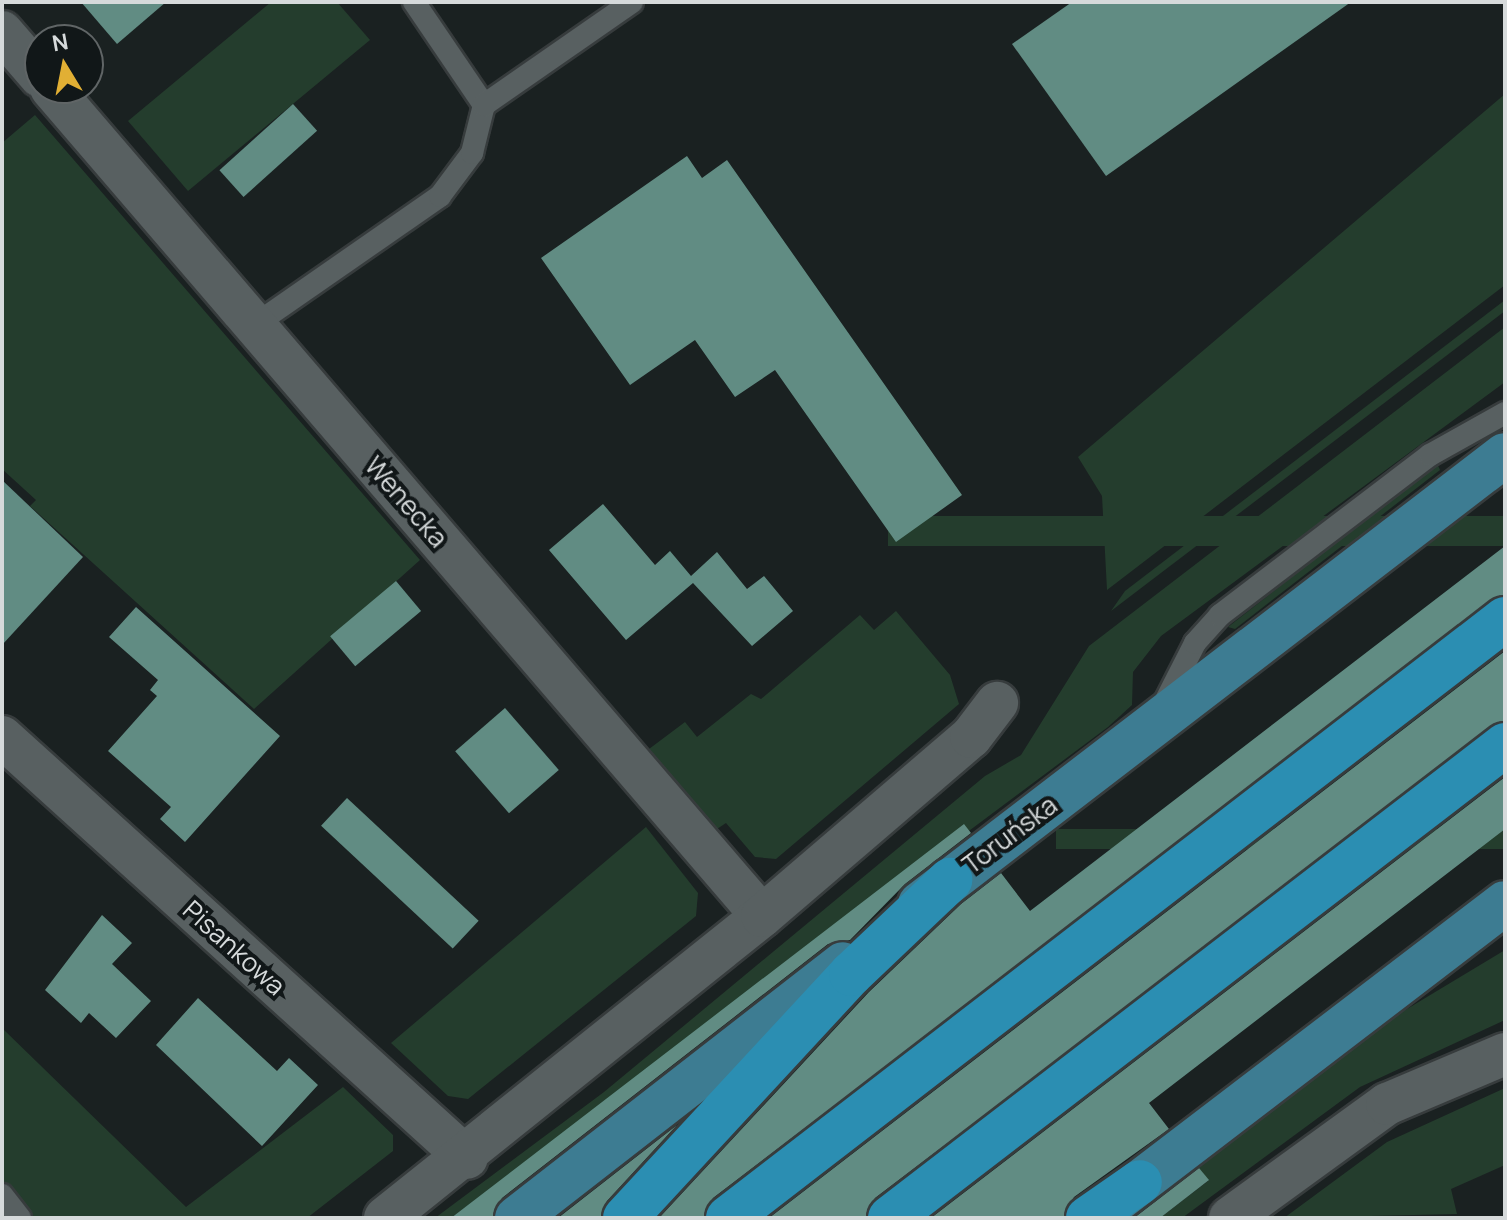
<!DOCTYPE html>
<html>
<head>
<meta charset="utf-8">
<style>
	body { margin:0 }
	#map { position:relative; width:1507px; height:1220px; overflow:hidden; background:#1a2121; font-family:Manrope,sans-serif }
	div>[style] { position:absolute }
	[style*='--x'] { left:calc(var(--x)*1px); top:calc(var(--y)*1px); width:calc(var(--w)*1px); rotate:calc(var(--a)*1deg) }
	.green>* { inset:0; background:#243d2d; transform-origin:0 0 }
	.building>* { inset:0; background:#618c83; transform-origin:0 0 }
	.roads { filter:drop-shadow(2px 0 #373c3d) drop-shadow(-2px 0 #373c3d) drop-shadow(0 2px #373c3d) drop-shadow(0 -2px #373c3d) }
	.service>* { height:22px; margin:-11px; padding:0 11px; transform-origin:11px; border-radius:11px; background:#586061 }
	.minor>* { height:42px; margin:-21px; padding:0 21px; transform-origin:21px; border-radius:21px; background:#586061 }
	.primary>* { height:44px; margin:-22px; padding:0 22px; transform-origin:22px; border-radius:22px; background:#3d7c92 }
	.motorway>* { height:44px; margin:-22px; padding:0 22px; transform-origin:22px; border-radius:22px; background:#2b8eb2 }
	span { translate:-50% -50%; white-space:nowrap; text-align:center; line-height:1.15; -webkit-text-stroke:8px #111718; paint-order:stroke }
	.street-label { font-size:26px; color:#d6dadb }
	.frame { position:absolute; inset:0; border:4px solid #d6dadb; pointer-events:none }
	.north { position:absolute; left:24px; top:24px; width:80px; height:80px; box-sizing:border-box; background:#111718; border:2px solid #606566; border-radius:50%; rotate:350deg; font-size:22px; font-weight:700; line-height:32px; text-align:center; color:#d6dadb }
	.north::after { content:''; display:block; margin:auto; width:28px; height:36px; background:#e1af34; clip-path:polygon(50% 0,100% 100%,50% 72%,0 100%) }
</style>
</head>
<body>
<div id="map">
	<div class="green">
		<div style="clip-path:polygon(271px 2px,337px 2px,370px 40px,188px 191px,128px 121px)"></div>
		<div style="clip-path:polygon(1505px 94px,1505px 285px,1107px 590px,1102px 496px,1078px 457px)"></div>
		<div style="clip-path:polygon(35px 115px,420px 560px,254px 709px,30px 506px,36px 500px,2px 469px,2px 143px)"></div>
		<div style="clip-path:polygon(1505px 300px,1505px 311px,1111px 611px,1125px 591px)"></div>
		<div style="clip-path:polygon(1505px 327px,1505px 382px,1161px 636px,1133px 672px,1132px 705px,1108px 727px,451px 1218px,435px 1218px,604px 1092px,985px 776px,1021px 755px,1089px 646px)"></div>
		<div style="clip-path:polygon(1437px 463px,1440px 470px,1235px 629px,1228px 627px)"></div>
		<div style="left:1505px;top:516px;width:30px;height:617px;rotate:90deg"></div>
		<div style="clip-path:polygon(896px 611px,950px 675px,959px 704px,776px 859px,755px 857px,726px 823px,714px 831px,649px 749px,685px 722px,697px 737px,751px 694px,761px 699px,860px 615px,874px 630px)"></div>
		<div style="clip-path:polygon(646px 827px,698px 893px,696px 916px,468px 1099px,448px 1096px,391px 1043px)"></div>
		<div style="left:1505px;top:829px;width:20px;height:449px;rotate:90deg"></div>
		<div style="clip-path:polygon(1505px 950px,1505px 1020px,1360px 1087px,1182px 1218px,1160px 1218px,1208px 1181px,1198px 1167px,1392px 1018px)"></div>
		<div style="clip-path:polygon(2px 1028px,186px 1207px,343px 1087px,393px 1135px,393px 1151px,307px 1218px,2px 1218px)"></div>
		<div style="clip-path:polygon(1505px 1088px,1505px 1165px,1451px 1189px,1457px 1214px,1284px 1218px,1387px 1142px)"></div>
	</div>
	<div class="building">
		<div style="clip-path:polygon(81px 2px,166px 2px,117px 44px)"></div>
		<div style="clip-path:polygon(1072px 2px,1351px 2px,1106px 176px,1012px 44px)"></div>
		<div style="left:293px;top:104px;width:36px;height:99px;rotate:48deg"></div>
		<div style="clip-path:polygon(687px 156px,702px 178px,727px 160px,962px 495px,896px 542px,775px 370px,735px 397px,695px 340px,630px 385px,541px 258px)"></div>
		<div style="clip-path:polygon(2px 480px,83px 557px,2px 645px)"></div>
		<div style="clip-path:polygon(603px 504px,655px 565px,670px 551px,691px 576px,717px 552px,747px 589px,764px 576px,793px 611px,752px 646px,693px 583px,626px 640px,549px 550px)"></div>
		<div style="clip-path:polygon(1505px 546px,1505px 595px,713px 1198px,704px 1218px,659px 1218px,869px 992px,961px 904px,1001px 873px,1030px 911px)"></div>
		<div style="left:396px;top:581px;width:39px;height:86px;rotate:50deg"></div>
		<div style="clip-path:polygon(136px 607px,280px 736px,185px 842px,160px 819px,171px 807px,108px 751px,157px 696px,150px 690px,158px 680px,109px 637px)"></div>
		<div style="clip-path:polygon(1505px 651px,1505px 721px,875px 1198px,866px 1218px,769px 1218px)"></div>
		<div style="left:505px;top:708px;width:82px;height:66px;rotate:49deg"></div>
		<div style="clip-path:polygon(1505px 777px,1505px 829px,1149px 1103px,1169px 1129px,1074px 1197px,1063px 1218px,931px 1218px)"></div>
		<div style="left:347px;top:798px;width:180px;height:38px;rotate:43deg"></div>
		<div style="clip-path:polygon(964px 824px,971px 833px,905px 884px,850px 940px,828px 944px,502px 1198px,493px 1218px,451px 1218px)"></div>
		<div style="clip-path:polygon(102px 915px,132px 943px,112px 964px,151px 1001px,116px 1038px,89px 1013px,81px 1023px,45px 990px)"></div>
		<div style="clip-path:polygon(198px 998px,277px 1071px,289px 1058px,318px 1085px,262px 1146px,156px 1045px)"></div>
		<div style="clip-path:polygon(677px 1125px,607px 1201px,601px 1218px,558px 1218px)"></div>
		<div style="clip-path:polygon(1199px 1168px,1209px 1180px,1160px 1218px,1134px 1218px)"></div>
	</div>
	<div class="roads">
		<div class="service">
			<div style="--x:414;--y:2;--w:125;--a:55.8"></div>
			<div style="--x:256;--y:324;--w:224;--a:-34.8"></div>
			<div style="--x:440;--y:196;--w:54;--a:-53.3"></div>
			<div style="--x:472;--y:153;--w:49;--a:-76"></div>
			<div style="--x:484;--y:105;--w:180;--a:-34.8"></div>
			<div style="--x:1165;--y:702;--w:66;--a:-63"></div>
			<div style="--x:1195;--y:643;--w:38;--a:-48"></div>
			<div style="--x:1220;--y:615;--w:264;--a:-37.3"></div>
			<div style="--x:1430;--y:455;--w:86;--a:-29.2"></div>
			<div style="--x:2;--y:1195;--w:29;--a:52"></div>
		</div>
		<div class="minor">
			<div style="--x:2;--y:32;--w:58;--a:49.2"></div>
			<div style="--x:51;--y:88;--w:1091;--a:49.35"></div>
			<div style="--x:2;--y:737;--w:627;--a:42.16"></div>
			<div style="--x:385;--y:1218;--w:483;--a:-38.7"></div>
			<div style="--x:762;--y:916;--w:275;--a:-40.6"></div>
			<div style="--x:971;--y:737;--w:43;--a:-52.6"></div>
			<div style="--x:1230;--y:1218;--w:194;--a:-36"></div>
			<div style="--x:1387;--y:1104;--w:128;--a:-23"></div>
		</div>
		<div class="primary">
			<div style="--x:920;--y:904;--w:737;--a:-37.51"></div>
			<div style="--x:1110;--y:1205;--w:497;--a:-37.4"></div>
			<div style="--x:517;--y:1218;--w:413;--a:-37.9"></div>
		</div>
		<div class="motorway">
			<div style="--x:625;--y:1218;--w:333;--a:-47.2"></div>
			<div style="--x:851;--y:974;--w:137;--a:-43.5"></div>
			<div style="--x:728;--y:1218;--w:981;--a:-37.63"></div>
			<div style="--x:890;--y:1218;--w:776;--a:-37.56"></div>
			<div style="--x:1088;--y:1218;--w:63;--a:-34.7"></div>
		</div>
	</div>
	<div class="street-label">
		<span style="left:406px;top:502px;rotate:49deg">Wenecka</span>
		<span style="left:1010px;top:835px;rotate:-37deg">Toruńska</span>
		<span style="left:234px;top:948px;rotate:42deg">Pisankowa</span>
	</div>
	<div class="frame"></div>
	<div class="north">N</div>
</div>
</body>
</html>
